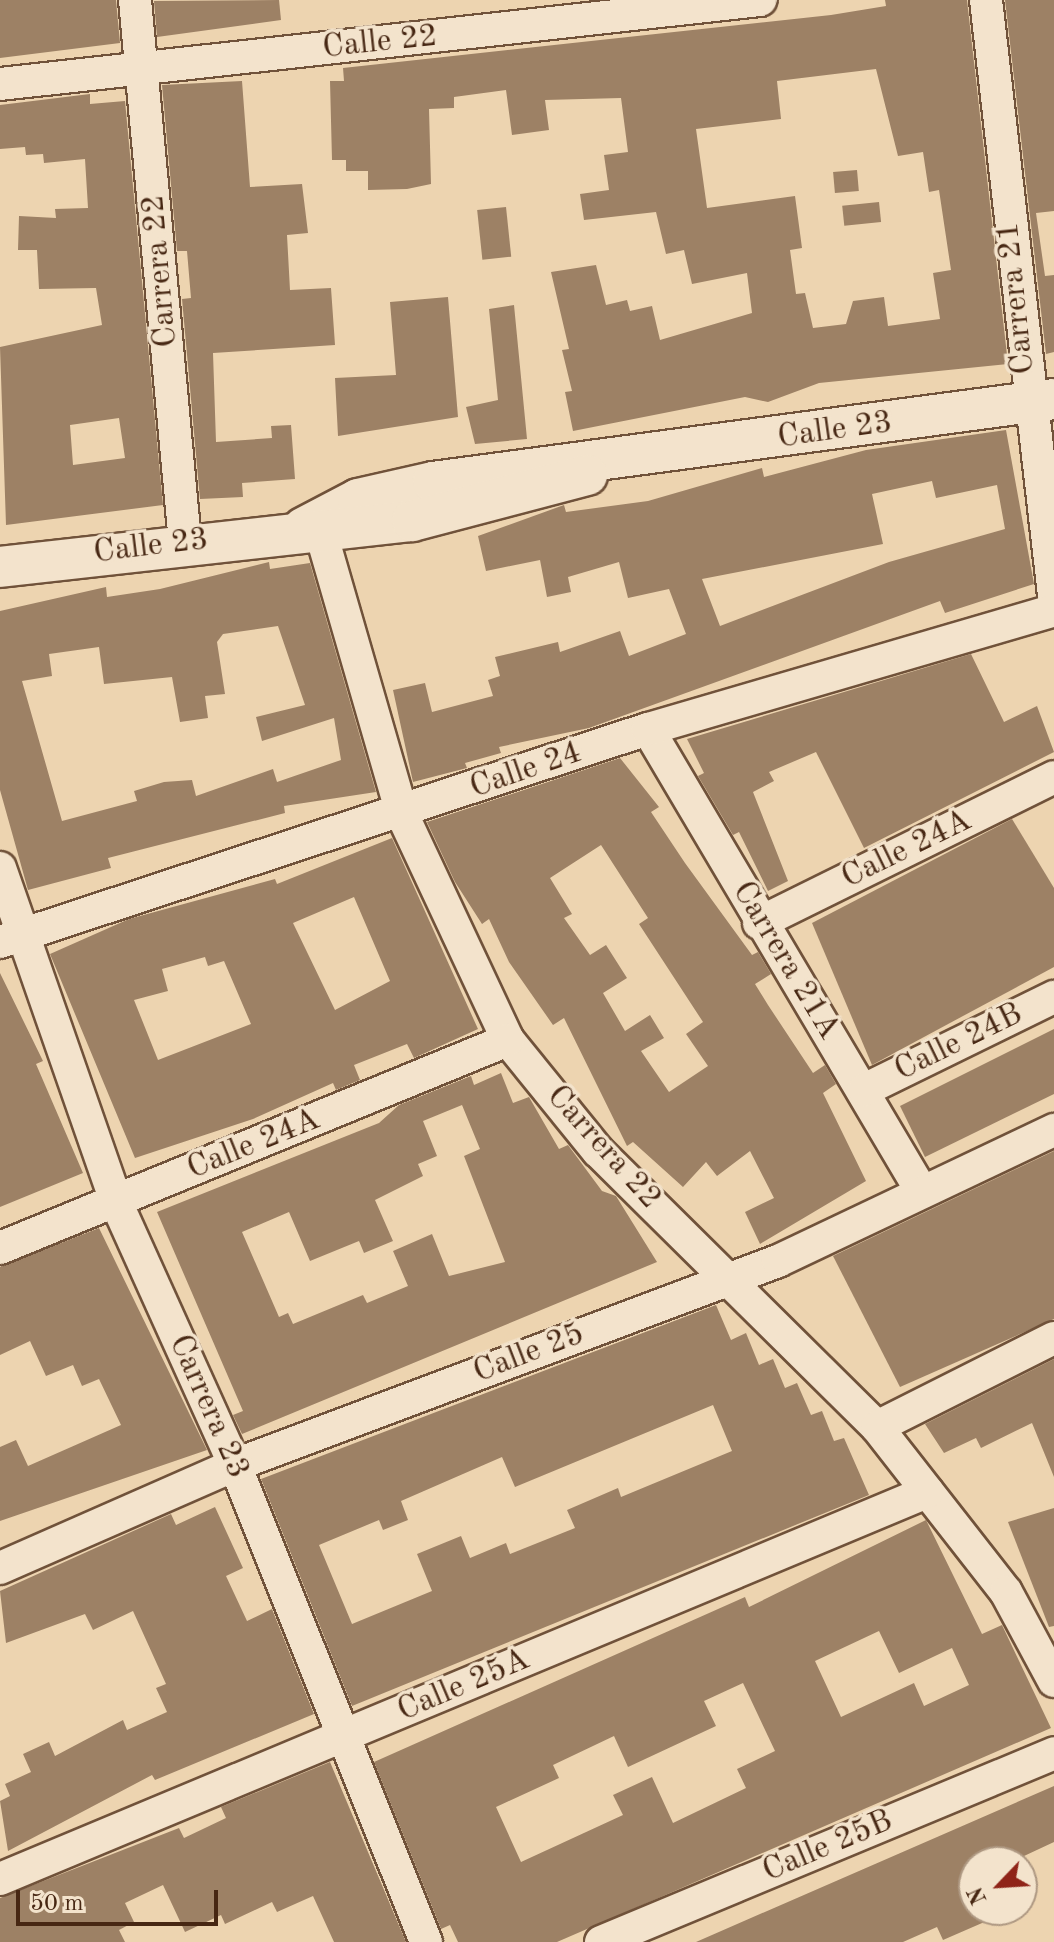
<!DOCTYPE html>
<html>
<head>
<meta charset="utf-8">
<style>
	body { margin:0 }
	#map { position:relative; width:1054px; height:1942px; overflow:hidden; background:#edd4b0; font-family:"Old Standard TT",serif }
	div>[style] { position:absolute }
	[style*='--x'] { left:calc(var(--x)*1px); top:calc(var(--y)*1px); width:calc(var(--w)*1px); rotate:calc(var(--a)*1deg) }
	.building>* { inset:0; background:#9d8165; transform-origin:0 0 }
	.roads { filter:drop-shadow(2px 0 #70523a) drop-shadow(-2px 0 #70523a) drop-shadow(0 2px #70523a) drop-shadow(0 -2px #70523a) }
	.minor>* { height:32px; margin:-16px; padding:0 16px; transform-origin:16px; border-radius:16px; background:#f3e3cc }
	.tertiary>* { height:40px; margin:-20px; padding:0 20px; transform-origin:20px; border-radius:20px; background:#f3e3cc }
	span { translate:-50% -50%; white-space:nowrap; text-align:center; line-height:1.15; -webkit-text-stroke:7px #f3e3cc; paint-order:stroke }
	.street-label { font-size:32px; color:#472713 }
	.north { position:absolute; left:958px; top:1846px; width:80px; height:80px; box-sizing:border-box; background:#f3e3cc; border:2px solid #ae9882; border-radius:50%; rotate:245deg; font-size:22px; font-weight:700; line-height:32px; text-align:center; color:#472713 }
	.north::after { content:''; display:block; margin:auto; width:28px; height:36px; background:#8f2418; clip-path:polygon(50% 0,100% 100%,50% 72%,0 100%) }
	.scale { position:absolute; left:16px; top:1890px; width:202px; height:36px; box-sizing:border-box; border:4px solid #472713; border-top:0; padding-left:10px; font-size:24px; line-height:28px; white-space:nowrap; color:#472713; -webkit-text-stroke:6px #f3e3cc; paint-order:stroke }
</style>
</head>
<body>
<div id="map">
	<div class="building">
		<div style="clip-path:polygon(0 0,116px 0,120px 43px,0 58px)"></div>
		<div style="clip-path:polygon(279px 0,281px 20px,157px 37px,154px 1px)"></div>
		<div style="clip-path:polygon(evenodd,885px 0,967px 0,1008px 364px,819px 383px,768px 402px,745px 397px,573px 431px,565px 392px,572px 391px,562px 350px,569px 349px,551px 272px,596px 265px,606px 305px,627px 300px,630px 311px,652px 306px,660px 340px,752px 313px,747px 273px,692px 284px,684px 250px,666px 254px,656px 212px,584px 220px,580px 194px,609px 190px,604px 155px,628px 152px,621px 98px,545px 100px,549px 130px,512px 135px,506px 90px,454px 97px,454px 108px,429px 109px,431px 184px,407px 189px,368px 190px,368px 171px,346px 171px,346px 160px,332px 160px,330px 81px,344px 81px,343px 68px,831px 15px,886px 6px,885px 0,876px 69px,898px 156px,923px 152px,929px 192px,939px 190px,951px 270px,933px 273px,940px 319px,888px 326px,884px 297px,853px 301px,846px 324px,813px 328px,805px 293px,796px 294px,790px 250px,802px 248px,795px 196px,707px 208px,696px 129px,781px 119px,777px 81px,876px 69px)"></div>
		<div style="clip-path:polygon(1005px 0,1054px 0,1054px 211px,1036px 213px,1045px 276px,1054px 275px,1054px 352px,1046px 354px)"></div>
		<div style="clip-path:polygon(242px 81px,250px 187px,302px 184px,308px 233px,287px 235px,290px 290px,331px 288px,335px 345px,213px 353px,216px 442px,272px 438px,271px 426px,291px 425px,295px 479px,242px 483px,243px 497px,200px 499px,182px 299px,191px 298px,187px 251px,177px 251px,162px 85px)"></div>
		<div style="clip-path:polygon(evenodd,90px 94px,90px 104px,125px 101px,163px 505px,6px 525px,0 347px,102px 325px,96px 288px,39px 289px,37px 250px,18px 250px,19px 216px,56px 218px,55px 209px,88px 208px,85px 159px,44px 163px,43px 154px,26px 155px,25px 147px,0 149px,0 105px,90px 94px,119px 418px,125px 458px,73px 465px,70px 425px,119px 418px)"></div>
		<div style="left:857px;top:170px;width:21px;height:24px;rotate:85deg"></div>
		<div style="left:879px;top:202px;width:20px;height:37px;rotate:84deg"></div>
		<div style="left:506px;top:207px;width:50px;height:29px;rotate:84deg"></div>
		<div style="clip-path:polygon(448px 297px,458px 417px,338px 436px,335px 378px,396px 375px,390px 302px)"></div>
		<div style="clip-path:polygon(514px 305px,527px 439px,475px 444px,466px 407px,498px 400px,489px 309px)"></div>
		<div style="clip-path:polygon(evenodd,1006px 430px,1034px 584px,945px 613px,940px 601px,589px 728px,499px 747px,501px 753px,465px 763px,467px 768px,413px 782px,393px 690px,425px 683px,432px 712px,493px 696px,488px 680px,500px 676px,495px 657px,558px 642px,560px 652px,620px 631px,629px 656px,686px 634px,669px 589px,628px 598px,619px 562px,568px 577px,571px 592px,547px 597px,540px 560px,486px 571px,478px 536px,564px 505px,566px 512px,648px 501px,762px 468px,764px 477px,866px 450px,1006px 430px,932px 481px,936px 498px,997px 485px,1005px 529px,889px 562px,720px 626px,702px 579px,883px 544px,872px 494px,932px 481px)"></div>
		<div style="clip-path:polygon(evenodd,269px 562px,270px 569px,310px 563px,376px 792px,284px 806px,285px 813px,108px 858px,111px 868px,28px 890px,0 790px,0 611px,106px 587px,107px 597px,160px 589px,269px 562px,278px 626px,305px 705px,256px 717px,262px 741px,334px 718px,341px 760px,277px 782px,273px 769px,196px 796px,192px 780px,164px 782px,134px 791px,137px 801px,62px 821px,22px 681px,52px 676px,49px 654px,99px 647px,104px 684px,172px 677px,180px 722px,208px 718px,205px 696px,225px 694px,217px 642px,223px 634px,278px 626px)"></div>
		<div style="clip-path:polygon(971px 654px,1004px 722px,1037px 706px,1054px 752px,864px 848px,816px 752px,769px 772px,774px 781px,753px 792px,788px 881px,768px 891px,739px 832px,733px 835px,698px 776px,704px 773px,687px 739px)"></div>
		<div style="clip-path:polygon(evenodd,620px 758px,659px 807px,651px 812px,685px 863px,752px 955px,758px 952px,771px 974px,755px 984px,768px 1005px,813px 1073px,825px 1065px,836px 1084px,823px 1093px,866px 1181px,760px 1244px,745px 1212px,774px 1198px,750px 1151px,717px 1176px,706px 1162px,683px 1187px,633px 1142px,627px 1146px,564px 1018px,553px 1025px,509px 962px,489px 919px,482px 924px,455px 882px,427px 822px,620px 758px,601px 845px,648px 918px,639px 924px,703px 1022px,686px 1034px,708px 1066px,669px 1092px,641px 1051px,664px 1038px,650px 1015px,625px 1031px,603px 993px,627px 978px,606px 945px,590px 955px,564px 918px,572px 914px,550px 878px,601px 845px)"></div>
		<div style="clip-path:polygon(1012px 819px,1054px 888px,1054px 967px,872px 1065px,812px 923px)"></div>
		<div style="clip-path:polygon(evenodd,392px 838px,478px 1029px,414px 1058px,407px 1044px,354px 1065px,360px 1080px,336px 1090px,333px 1083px,253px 1119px,135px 1158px,50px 954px,129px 919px,275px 879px,277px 884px,392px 838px,354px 897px,390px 981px,335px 1010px,293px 923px,354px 897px,392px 838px,205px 957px,208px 966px,224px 961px,251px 1024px,158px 1060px,134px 1000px,168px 991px,162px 969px,205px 957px)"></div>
		<div style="clip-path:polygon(0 973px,43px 1061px,36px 1064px,83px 1173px,0 1207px)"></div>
		<div style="clip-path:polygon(1054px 1029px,1054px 1094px,925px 1157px,900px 1106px)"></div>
		<div style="clip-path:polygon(evenodd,501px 1073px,513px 1103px,529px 1097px,559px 1149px,568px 1145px,602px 1191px,616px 1196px,657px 1262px,242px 1434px,233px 1415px,243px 1411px,157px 1212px,379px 1123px,399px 1105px,471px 1076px,474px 1085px,501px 1073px,462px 1105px,480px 1149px,464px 1156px,505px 1262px,449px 1276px,432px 1234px,393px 1251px,408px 1286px,367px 1303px,363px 1295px,293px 1324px,288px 1313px,279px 1317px,242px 1232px,289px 1212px,310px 1261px,359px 1241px,364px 1253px,393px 1241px,375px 1200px,423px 1176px,418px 1164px,437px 1156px,423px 1121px,462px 1105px)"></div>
		<div style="clip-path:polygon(1054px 1151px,1054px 1319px,900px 1387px,833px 1256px)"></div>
		<div style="clip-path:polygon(99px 1228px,207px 1450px,0 1521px,0 1447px,16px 1440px,28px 1466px,121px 1425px,99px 1379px,82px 1386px,73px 1365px,46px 1376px,30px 1341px,0 1355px,0 1267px)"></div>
		<div style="clip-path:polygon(evenodd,716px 1305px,731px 1340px,746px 1333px,759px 1365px,773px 1359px,785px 1388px,797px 1383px,811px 1415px,822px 1411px,834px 1441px,844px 1438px,869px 1495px,352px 1706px,261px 1479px,716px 1305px,713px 1405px,732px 1451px,621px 1497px,618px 1488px,567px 1510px,575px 1528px,510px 1554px,506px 1543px,470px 1558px,461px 1536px,417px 1554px,432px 1591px,352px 1624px,319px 1545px,379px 1520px,383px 1530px,408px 1520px,401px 1501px,502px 1457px,515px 1487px,713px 1405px)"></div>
		<div style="clip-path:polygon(1054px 1359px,1054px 1477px,1032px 1423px,981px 1448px,976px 1438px,944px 1453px,925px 1424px)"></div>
		<div style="clip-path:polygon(215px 1507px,243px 1568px,226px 1576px,247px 1621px,272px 1609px,314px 1714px,155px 1780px,152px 1775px,8px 1851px,0 1801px,10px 1796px,5px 1784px,31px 1772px,23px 1754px,49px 1742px,55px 1756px,123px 1720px,127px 1730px,167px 1712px,156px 1688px,166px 1684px,133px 1611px,93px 1630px,85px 1614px,6px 1643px,0 1591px,171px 1514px,176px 1525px)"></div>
		<div style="clip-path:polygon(1054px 1508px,1054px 1626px,1049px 1627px,1008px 1522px)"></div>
		<div style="clip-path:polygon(evenodd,926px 1520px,982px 1634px,1002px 1625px,1051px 1728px,557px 1942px,458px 1942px,450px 1925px,441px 1929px,374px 1762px,745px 1597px,749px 1607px,926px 1520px,879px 1631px,899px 1673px,952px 1648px,969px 1685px,924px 1706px,914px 1683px,841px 1717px,815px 1661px,879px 1631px,926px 1520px,743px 1683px,775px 1751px,737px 1769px,746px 1788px,673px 1823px,652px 1777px,613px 1795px,623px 1815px,521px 1862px,496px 1807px,559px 1778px,553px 1765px,614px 1736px,628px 1767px,716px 1726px,704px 1701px,743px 1683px)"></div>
		<div style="clip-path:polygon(330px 1762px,406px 1942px,334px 1942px,313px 1896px,277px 1912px,272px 1902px,225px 1924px,221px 1915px,185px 1932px,163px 1885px,125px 1903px,134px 1922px,119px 1930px,125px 1942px,0 1942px,0 1898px,179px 1828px,184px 1838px,226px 1818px,221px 1807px)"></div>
		<div style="clip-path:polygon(1054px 1786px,1054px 1842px,1011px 1862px,974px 1862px,974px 1910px,1012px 1910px,943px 1940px,937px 1927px,903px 1942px,696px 1942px)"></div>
	</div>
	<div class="roads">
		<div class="minor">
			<div style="--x:135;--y:0;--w:544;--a:84.73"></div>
			<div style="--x:986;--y:0;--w:599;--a:83.48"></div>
			<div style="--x:0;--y:84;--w:765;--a:-6.31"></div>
			<div style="--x:317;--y:519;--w:307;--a:73.9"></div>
			<div style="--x:402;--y:814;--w:250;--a:64.9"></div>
			<div style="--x:508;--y:1040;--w:143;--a:51"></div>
			<div style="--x:598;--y:1151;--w:392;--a:44.7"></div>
			<div style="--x:877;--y:1427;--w:209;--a:52"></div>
			<div style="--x:1006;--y:1592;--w:101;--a:61.7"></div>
			<div style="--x:648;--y:729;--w:538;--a:59.38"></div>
			<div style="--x:0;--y:868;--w:354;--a:70.8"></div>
			<div style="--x:116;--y:1202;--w:289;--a:65.7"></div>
			<div style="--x:235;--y:1465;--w:514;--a:68.18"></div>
			<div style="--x:759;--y:923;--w:329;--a:-26.3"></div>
			<div style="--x:0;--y:942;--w:682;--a:-18.2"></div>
			<div style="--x:648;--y:729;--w:423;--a:-16.3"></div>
			<div style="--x:864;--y:1090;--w:212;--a:-26.1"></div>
			<div style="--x:0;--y:1248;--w:549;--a:-22.27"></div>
			<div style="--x:877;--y:1427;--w:198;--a:-26.7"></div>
			<div style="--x:0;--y:1568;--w:257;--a:-23.7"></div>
			<div style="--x:235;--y:1465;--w:580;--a:-20.59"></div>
			<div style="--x:778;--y:1261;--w:306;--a:-25.4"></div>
			<div style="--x:0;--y:1879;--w:1005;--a:-22.66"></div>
			<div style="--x:601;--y:1942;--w:491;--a:-22.6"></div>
		</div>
		<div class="tertiary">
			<div style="--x:303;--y:528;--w:62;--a:-27.8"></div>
			<div style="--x:358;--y:499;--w:77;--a:-12.8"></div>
			<div style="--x:433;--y:482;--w:627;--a:-7.61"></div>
			<div style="--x:0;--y:567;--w:415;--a:-6.4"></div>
			<div style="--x:412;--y:521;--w:181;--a:-14.7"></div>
		</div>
	</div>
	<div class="street-label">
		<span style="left:380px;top:43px;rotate:-6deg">Calle 22</span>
		<span style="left:161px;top:271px;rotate:-95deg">Carrera 22</span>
		<span style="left:1017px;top:298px;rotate:-96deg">Carrera 21</span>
		<span style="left:835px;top:431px;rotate:-8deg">Calle 23</span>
		<span style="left:151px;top:547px;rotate:-7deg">Calle 23</span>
		<span style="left:526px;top:771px;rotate:-19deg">Calle 24</span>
		<span style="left:907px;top:850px;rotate:-26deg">Calle 24A</span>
		<span style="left:785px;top:961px;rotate:59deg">Carrera 21A</span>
		<span style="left:959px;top:1043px;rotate:-26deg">Calle 24B</span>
		<span style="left:254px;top:1145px;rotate:-22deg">Calle 24A</span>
		<span style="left:603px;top:1148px;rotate:48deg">Carrera 22</span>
		<span style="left:529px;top:1354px;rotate:-21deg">Calle 25</span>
		<span style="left:208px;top:1407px;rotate:66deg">Carrera 23</span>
		<span style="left:464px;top:1686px;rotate:-23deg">Calle 25A</span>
		<span style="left:828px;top:1847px;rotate:-23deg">Calle 25B</span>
	</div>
	<div class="north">N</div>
	<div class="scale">50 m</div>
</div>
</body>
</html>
